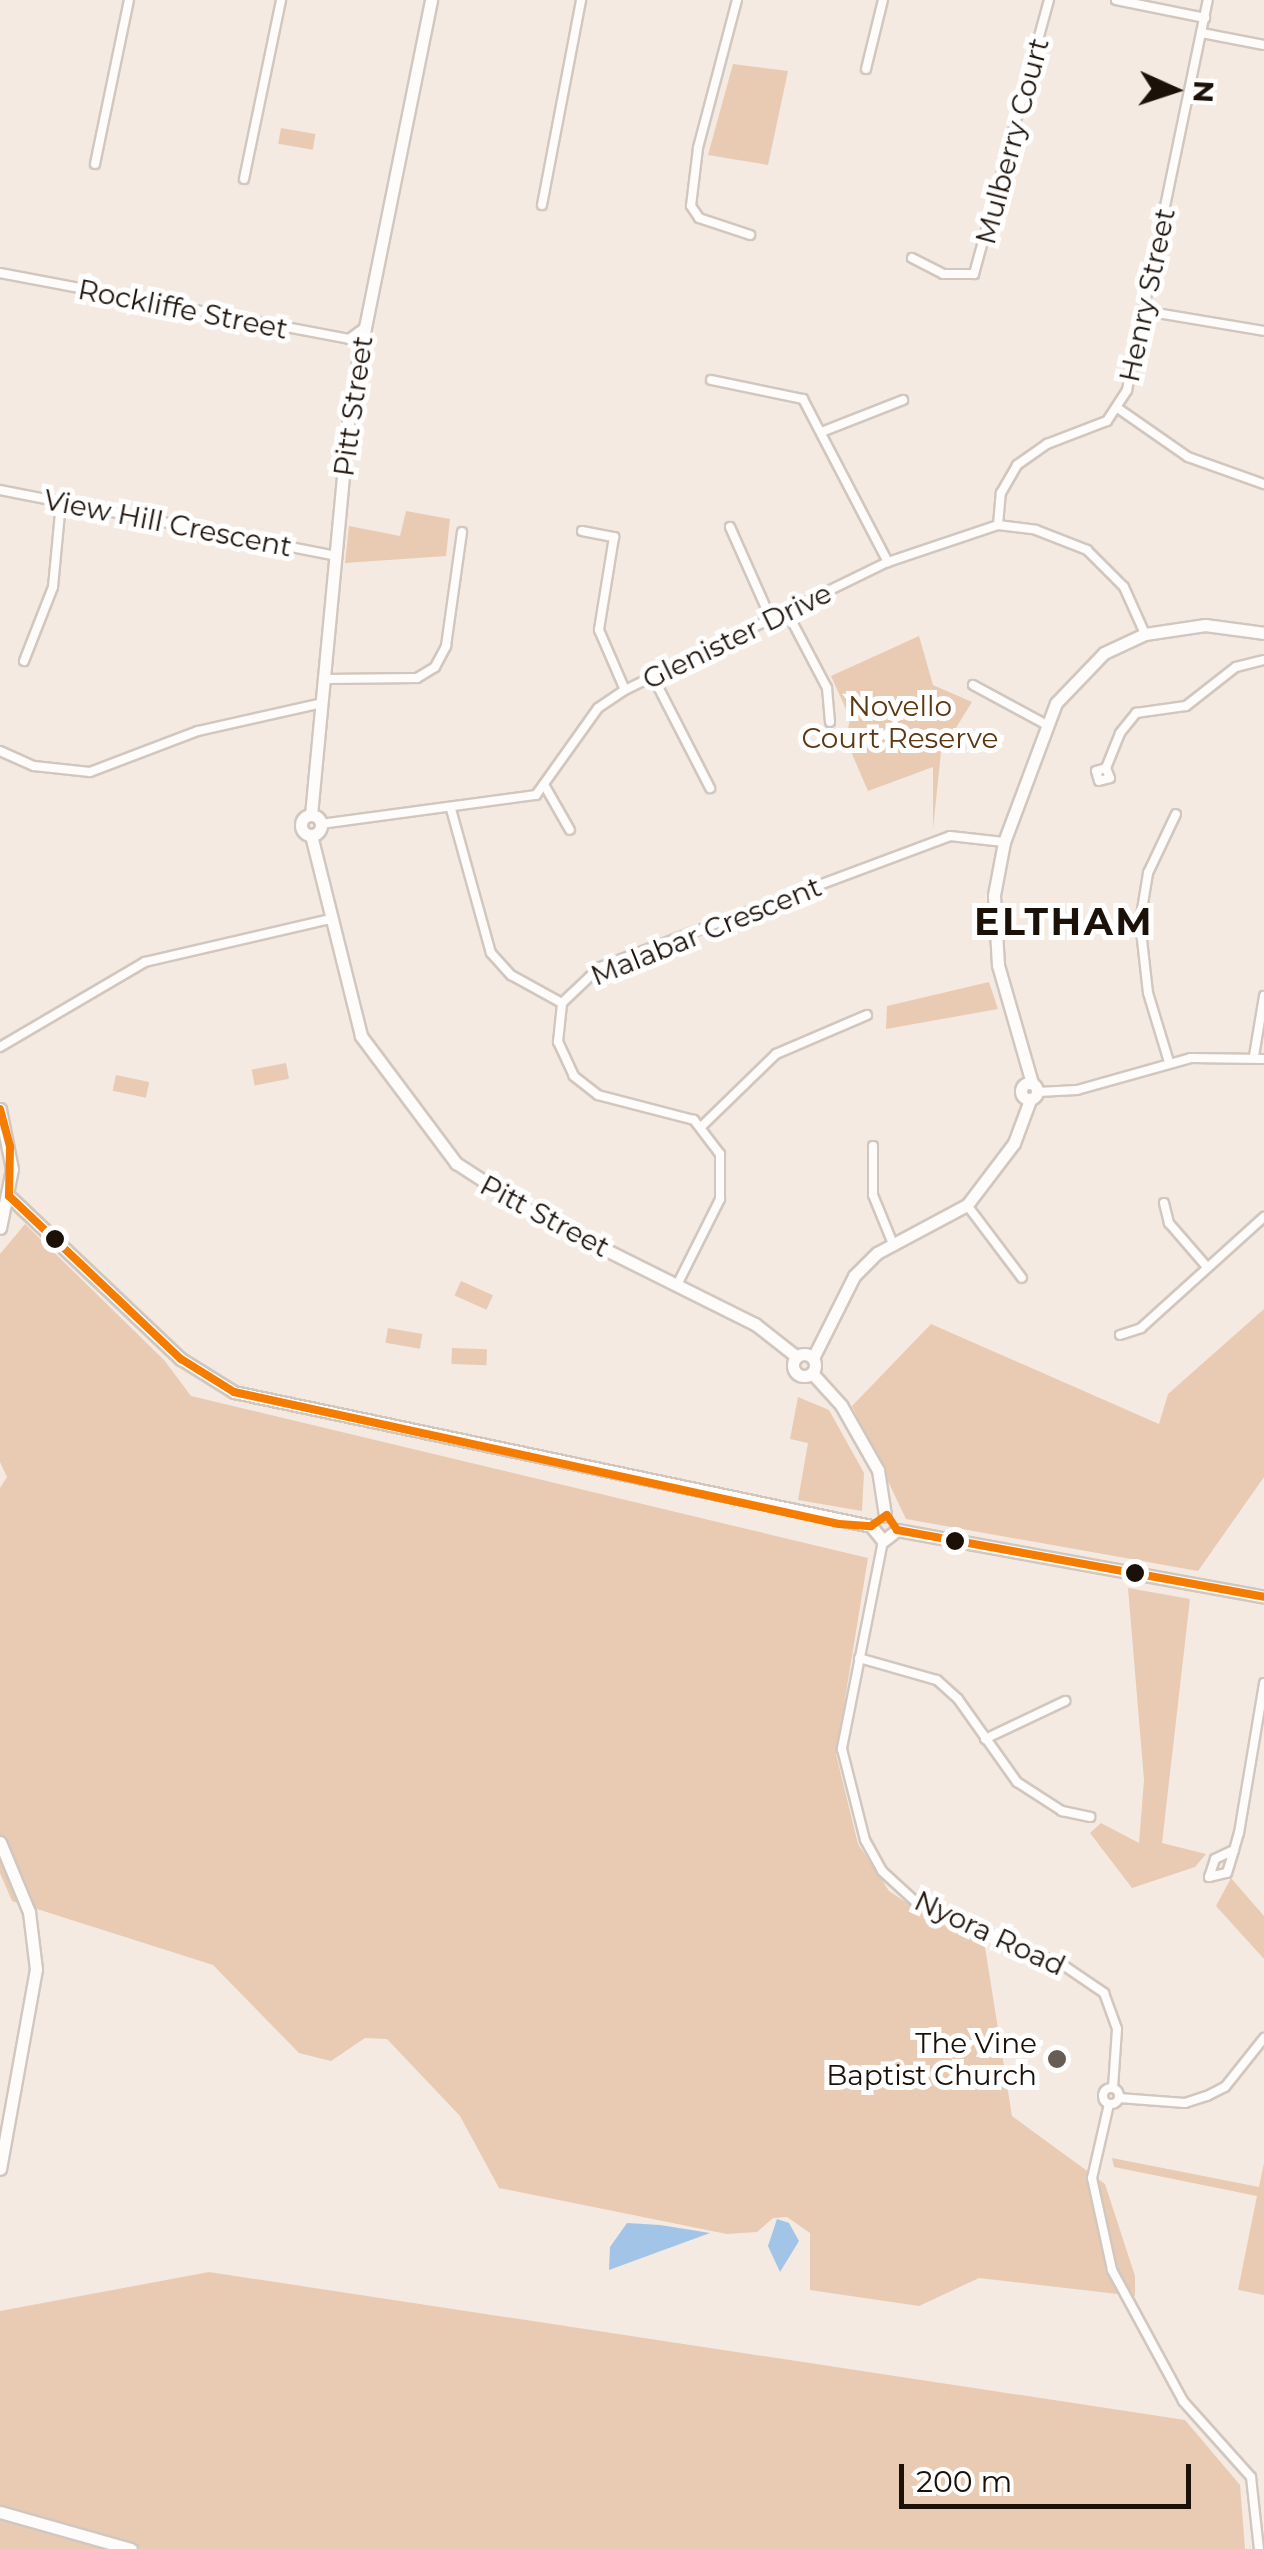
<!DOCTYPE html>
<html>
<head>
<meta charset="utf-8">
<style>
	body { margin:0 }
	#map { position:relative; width:1264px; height:2549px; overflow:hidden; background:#f4eae2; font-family:Montserrat,sans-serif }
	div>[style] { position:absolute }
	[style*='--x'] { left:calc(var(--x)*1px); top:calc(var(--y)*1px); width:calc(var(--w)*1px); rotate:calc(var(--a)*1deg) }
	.green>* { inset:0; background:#e8cbb2; transform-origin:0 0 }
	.water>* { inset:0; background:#a2c4e6 }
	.roads { filter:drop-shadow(2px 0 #d1c7bf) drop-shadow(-2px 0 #d1c7bf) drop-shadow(0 2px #d1c7bf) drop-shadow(0 -2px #d1c7bf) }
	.street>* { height:8px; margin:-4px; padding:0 4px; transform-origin:4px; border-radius:4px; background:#fdfcfb }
	.street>.ring { margin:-4px; padding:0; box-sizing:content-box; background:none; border:8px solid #fdfcfb; border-radius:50% }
	.secondary>* { height:11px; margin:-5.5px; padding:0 5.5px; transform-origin:5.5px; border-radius:5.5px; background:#fdfcfb }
	.secondary>.ring { margin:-5.5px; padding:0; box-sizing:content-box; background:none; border:11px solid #fdfcfb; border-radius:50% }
	.bus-1>* { height:8px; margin:-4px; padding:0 4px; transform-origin:4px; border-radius:4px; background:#f47c00 }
	.dots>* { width:28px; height:28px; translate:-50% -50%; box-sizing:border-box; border:5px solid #fff; border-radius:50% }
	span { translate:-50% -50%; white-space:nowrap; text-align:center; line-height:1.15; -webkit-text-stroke:10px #fff; paint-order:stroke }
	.street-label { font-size:28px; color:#1b1109 }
	.park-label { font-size:28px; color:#5d3711 }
	.poi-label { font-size:28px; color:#1b1109 }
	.right { translate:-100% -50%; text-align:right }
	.district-label { font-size:38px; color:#1b1109; font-weight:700; letter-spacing:2.5px }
	.north { position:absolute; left:1124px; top:40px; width:100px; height:100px; -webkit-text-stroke:8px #fff; paint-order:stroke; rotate:93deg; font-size:28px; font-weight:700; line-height:40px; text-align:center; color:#1b1109 }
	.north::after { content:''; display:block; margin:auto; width:35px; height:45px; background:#1b1109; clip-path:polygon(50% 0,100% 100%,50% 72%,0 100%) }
	.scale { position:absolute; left:899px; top:2464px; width:292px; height:45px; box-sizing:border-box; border:5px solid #1b1109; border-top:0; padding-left:12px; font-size:30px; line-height:35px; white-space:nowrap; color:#1b1109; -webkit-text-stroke:8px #fff; paint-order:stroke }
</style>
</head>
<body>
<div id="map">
	<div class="green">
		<div style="clip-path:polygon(733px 64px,788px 71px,768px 165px,708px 155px)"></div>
		<div style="left:281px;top:128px;width:35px;height:16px;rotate:10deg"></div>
		<div style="clip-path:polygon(406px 511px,450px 519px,446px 556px,345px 563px,349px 526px,400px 536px)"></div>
		<div style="clip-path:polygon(919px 636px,933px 685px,972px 702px,941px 752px,933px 829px,933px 767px,868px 791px,846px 740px,850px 718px,831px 676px)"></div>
		<div style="clip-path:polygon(989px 982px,998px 1009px,886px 1029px,887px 1006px)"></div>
		<div style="left:286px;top:1063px;width:16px;height:35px;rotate:79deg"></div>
		<div style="left:116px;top:1075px;width:34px;height:16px;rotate:12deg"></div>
		<div style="clip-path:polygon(25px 1224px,164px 1360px,191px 1396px,868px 1558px,836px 1754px,858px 1844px,889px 1891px,934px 1921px,984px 1941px,1012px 2116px,1105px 2184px,1135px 2276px,1135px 2296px,979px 2278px,919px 2306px,810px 2290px,810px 2233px,787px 2217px,773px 2218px,757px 2232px,727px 2234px,499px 2188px,460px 2116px,387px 2039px,365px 2038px,331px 2061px,299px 2053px,213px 1965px,12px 1901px,0 1873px,0 1488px,7px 1477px,0 1462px,0 1254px)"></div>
		<div style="left:461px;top:1281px;width:35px;height:16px;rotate:24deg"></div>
		<div style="clip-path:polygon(1264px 1309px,1264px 1477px,1198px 1571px,906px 1519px,852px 1406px,931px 1324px,1159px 1424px,1168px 1394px)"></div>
		<div style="left:388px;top:1328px;width:35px;height:15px;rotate:10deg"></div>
		<div style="left:452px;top:1348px;width:35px;height:16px;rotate:2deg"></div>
		<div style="clip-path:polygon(798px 1397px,829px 1410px,864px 1473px,862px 1511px,798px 1500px,808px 1443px,790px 1439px)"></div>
		<div style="clip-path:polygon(1128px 1588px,1190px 1599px,1162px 1843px,1206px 1854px,1195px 1867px,1132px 1888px,1090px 1833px,1101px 1823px,1139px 1843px,1144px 1780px)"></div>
		<div style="clip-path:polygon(1231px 1878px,1264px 1916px,1264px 1959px,1216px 1906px)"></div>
		<div style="clip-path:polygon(1112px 2158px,1259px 2187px,1264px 2163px,1264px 2295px,1238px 2290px,1257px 2196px,1114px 2167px)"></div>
		<div style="clip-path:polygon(209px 2272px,1185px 2420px,1240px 2485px,1245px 2549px,0 2549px,0 2311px)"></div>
	</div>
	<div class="water">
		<div style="clip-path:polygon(777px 2219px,789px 2223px,799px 2241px,780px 2272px,768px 2246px)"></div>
		<div style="clip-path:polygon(627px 2223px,660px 2225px,710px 2233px,609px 2270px,610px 2247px)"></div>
	</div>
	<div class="roads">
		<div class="street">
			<div style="--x:737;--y:0;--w:153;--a:104.8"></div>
			<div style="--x:698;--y:148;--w:58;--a:96.9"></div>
			<div style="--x:691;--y:206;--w:14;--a:56"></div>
			<div style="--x:699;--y:218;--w:54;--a:18.4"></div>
			<div style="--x:1116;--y:0;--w:91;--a:11.4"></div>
			<div style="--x:1202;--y:33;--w:63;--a:11"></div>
			<div style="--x:866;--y:69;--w:71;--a:-76.2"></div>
			<div style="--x:95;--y:164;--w:167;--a:-78.3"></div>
			<div style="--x:244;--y:179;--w:183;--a:-78.3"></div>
			<div style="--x:542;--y:205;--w:209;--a:-79.2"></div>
			<div style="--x:912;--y:258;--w:35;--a:27"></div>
			<div style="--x:943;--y:274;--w:31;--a:0"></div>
			<div style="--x:974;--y:274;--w:284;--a:-74.7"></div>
			<div style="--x:0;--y:273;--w:355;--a:10.7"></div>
			<div style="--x:349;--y:339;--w:19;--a:-36"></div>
			<div style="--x:1145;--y:311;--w:121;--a:9.5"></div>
			<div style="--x:711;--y:380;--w:94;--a:11.7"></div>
			<div style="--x:803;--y:399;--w:184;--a:62.5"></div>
			<div style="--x:1119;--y:409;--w:84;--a:34.8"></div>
			<div style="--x:1188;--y:457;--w:81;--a:19.6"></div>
			<div style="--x:824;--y:431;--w:85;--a:-21.4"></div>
			<div style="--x:0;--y:490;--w:341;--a:11.1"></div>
			<div style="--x:998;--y:525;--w:32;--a:-85"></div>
			<div style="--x:1001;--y:493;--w:32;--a:-60"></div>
			<div style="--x:1017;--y:465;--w:37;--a:-35"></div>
			<div style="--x:1047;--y:444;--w:64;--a:-21"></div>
			<div style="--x:1107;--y:421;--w:37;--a:-57"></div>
			<div style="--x:1127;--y:390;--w:398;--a:-78.3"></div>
			<div style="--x:730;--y:527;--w:101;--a:66"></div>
			<div style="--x:582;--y:531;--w:33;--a:11"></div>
			<div style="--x:614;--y:537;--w:94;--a:99.2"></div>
			<div style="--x:599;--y:630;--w:65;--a:66.6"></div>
			<div style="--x:787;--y:612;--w:86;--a:62.2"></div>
			<div style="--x:827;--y:688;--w:34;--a:85"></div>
			<div style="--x:24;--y:661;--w:79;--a:-68.6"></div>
			<div style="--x:53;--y:587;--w:85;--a:-84.6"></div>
			<div style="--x:653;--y:677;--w:125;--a:62.8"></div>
			<div style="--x:327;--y:679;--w:90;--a:-0.6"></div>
			<div style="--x:417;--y:678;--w:21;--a:-31"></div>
			<div style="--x:435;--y:667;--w:24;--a:-62"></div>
			<div style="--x:446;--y:646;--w:115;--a:-82"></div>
			<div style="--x:973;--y:685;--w:82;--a:28.4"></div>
			<div style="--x:0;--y:751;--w:37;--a:24"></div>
			<div style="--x:34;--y:766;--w:56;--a:6.1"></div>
			<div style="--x:90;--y:772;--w:116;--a:-20.8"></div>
			<div style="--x:198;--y:731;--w:123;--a:-12.7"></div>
			<div style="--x:1106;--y:768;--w:10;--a:163"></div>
			<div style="--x:1096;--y:771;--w:10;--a:73"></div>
			<div style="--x:1099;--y:781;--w:11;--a:-15"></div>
			<div style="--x:1110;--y:778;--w:11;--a:-112"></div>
			<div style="--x:1106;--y:768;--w:38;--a:-68"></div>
			<div style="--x:1120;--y:733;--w:26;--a:-51"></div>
			<div style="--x:1136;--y:713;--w:50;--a:-8"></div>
			<div style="--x:1186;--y:706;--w:63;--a:-38"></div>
			<div style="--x:1236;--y:667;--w:29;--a:-14"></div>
			<div style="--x:546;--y:788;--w:48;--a:60.3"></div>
			<div style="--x:451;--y:809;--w:149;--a:74.5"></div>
			<div style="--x:491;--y:953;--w:30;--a:48"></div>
			<div style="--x:511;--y:975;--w:58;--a:28.8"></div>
			<div style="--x:321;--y:824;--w:217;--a:-7.7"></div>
			<div style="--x:536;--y:795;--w:107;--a:-54.5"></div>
			<div style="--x:598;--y:708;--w:32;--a:-34"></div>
			<div style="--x:625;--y:690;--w:292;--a:-26"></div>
			<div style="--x:888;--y:562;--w:116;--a:-18.6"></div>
			<div style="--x:998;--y:525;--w:38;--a:7"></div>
			<div style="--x:1036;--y:530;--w:55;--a:21.4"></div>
			<div style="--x:1087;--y:550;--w:52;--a:45"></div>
			<div style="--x:1124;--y:587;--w:51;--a:65.9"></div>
			<div style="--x:0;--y:1047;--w:168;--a:-30.4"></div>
			<div style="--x:145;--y:962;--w:190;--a:-13.1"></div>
			<div style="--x:1254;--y:1056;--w:61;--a:-80.5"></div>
			<div style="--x:1169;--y:1062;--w:72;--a:-106.9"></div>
			<div style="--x:1148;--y:993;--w:71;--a:-96.4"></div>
			<div style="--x:1140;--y:922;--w:50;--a:-80.7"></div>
			<div style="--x:1148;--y:873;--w:65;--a:-64.6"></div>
			<div style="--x:1038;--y:1092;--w:39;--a:-3"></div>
			<div style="--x:1077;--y:1090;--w:118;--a:-15.7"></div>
			<div style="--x:1191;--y:1058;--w:73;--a:0.8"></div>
			<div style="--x:703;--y:1125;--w:102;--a:-44.2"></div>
			<div style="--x:776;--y:1054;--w:99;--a:-23.2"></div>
			<div style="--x:873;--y:1146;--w:49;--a:90"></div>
			<div style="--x:873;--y:1195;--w:53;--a:67.8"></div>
			<div style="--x:1164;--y:1203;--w:21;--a:76"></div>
			<div style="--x:1169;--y:1223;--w:58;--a:49.2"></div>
			<div style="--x:967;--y:1205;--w:91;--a:53"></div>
			<div style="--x:678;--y:1283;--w:94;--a:-63.4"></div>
			<div style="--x:720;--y:1199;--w:45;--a:-90"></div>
			<div style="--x:720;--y:1154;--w:43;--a:-127.4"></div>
			<div style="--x:694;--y:1120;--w:99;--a:-165.4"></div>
			<div style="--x:598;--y:1095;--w:31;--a:-142"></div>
			<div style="--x:574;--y:1076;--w:38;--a:-115"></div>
			<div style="--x:558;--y:1042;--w:39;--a:-84"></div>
			<div style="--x:562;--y:1003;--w:52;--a:-43.5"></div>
			<div style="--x:600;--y:967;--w:374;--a:-20.5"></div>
			<div style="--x:950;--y:836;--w:54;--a:6.3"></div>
			<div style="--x:1120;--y:1335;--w:22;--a:-18"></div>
			<div style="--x:1141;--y:1328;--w:166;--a:-42.1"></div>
			<div style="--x:883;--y:1541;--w:212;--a:101.2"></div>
			<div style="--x:842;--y:1749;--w:94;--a:75.8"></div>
			<div style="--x:865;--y:1840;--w:35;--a:61"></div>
			<div style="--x:882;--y:1871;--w:47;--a:42.4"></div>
			<div style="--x:917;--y:1903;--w:159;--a:23"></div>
			<div style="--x:1063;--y:1965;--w:50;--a:34.3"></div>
			<div style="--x:1104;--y:1993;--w:38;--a:70"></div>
			<div style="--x:1117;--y:2029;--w:59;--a:93.9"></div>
			<div style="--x:859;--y:1658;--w:81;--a:15.8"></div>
			<div style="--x:937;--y:1680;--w:28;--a:42"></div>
			<div style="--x:958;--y:1699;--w:102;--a:54.6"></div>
			<div style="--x:1017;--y:1782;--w:54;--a:32.8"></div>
			<div style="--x:1062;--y:1811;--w:29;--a:12"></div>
			<div style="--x:985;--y:1739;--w:89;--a:-25.4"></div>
			<div style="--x:1234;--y:1850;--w:21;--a:155"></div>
			<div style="--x:1215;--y:1859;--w:19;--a:108"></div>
			<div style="--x:1209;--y:1877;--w:18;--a:-13"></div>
			<div style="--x:1227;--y:1873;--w:24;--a:-73"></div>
			<div style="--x:1234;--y:1850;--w:18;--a:-74"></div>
			<div style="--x:1239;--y:1833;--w:152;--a:-80.5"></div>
			<div class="ring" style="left:1103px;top:2088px;width:8px;height:8px"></div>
			<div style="--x:1119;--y:2098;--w:66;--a:4.3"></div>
			<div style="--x:1185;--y:2103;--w:23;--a:-18"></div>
			<div style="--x:1207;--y:2096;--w:20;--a:-27"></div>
			<div style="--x:1225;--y:2087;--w:63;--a:-51.5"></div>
			<div style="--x:1109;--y:2104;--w:76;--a:102.9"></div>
			<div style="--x:1092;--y:2178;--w:94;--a:77.7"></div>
			<div style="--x:1112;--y:2270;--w:149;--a:61.5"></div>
			<div style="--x:1183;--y:2401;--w:102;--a:48.2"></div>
			<div style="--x:1251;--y:2477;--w:72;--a:83.7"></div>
		</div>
		<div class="secondary">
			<div style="--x:311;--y:815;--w:415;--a:-84.6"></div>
			<div style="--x:350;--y:402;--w:410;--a:-78.6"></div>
			<div class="ring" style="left:301px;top:815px;width:9px;height:9px"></div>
			<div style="--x:311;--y:835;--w:207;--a:76"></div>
			<div style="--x:361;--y:1036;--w:159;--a:53.2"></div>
			<div style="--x:456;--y:1163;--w:95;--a:33"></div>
			<div style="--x:536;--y:1215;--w:245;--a:26.5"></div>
			<div style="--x:755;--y:1324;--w:53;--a:38.2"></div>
			<div class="ring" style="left:1021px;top:1083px;width:5px;height:5px"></div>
			<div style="--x:1032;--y:1083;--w:123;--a:-106.1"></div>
			<div style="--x:998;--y:965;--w:70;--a:-93.3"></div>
			<div style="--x:994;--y:895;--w:54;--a:-79.3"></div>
			<div style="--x:1004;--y:842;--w:148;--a:-69.5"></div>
			<div style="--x:1056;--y:703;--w:69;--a:-46.2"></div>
			<div style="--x:1104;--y:653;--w:45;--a:-24.9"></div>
			<div style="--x:1145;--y:634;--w:61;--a:-8.5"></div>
			<div style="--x:1205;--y:625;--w:60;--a:7.7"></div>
			<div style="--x:0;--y:1109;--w:61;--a:78.7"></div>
			<div style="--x:12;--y:1169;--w:60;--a:101.5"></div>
			<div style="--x:9;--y:1196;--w:237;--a:43.5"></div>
			<div style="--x:181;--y:1359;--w:62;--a:31.9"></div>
			<div style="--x:234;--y:1392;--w:651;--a:11.88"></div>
			<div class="ring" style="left:793px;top:1354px;width:11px;height:11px"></div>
			<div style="--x:813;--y:1358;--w:92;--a:-63.4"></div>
			<div style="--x:854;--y:1276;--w:33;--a:-45"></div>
			<div style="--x:877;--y:1253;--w:102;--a:-28.1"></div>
			<div style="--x:967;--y:1205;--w:78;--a:-52.8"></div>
			<div style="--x:1014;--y:1143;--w:46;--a:-69.6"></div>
			<div style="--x:812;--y:1373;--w:43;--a:47.8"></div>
			<div style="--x:841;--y:1405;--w:75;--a:60.4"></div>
			<div style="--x:878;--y:1470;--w:46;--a:81.2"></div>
			<div style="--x:871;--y:1526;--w:19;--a:51"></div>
			<div style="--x:883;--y:1541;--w:18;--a:-38"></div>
			<div style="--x:897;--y:1530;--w:373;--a:10.3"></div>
			<div style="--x:0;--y:1842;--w:76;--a:67.5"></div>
			<div style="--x:29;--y:1912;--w:57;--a:83"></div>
			<div style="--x:36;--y:1969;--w:203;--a:100.2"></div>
			<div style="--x:0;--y:2512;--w:136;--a:15.8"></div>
		</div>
	</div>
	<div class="bus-1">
		<div style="--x:0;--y:1109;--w:39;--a:75"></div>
		<div style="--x:10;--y:1147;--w:49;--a:91.2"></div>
		<div style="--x:9;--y:1196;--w:237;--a:43.5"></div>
		<div style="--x:181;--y:1359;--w:62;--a:31.9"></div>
		<div style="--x:234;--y:1392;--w:619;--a:12.31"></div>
		<div style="--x:839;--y:1524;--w:32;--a:4"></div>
		<div style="--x:871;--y:1526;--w:19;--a:-35"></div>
		<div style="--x:887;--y:1515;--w:18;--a:56"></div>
		<div style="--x:897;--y:1530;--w:373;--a:10.3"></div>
	</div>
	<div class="dots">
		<div style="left:55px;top:1239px;background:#1b1109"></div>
		<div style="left:955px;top:1541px;background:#1b1109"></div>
		<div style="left:1135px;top:1573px;background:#1b1109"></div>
		<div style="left:1057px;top:2059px;background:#675d55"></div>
	</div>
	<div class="street-label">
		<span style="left:1012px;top:141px;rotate:-75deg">Mulberry Court</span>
		<span style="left:1147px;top:295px;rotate:-78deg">Henry Street</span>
		<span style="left:183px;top:309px;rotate:11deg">Rockliffe Street</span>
		<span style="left:353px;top:406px;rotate:-82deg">Pitt Street</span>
		<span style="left:168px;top:523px;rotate:11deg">View Hill Crescent</span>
		<span style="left:737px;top:636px;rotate:-26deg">Glenister Drive</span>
		<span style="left:706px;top:931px;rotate:-22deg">Malabar Crescent</span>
		<span style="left:545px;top:1216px;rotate:28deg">Pitt Street</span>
		<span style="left:990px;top:1933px;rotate:25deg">Nyora Road</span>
	</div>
	<div class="park-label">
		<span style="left:900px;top:722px">Novello<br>Court Reserve</span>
	</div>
	<div class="poi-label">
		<span class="right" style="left:1037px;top:2059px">The Vine<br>Baptist Church</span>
	</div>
	<div class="district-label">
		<span style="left:1064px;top:922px">ELTHAM</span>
	</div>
	<div class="north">N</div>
	<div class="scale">200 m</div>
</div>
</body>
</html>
